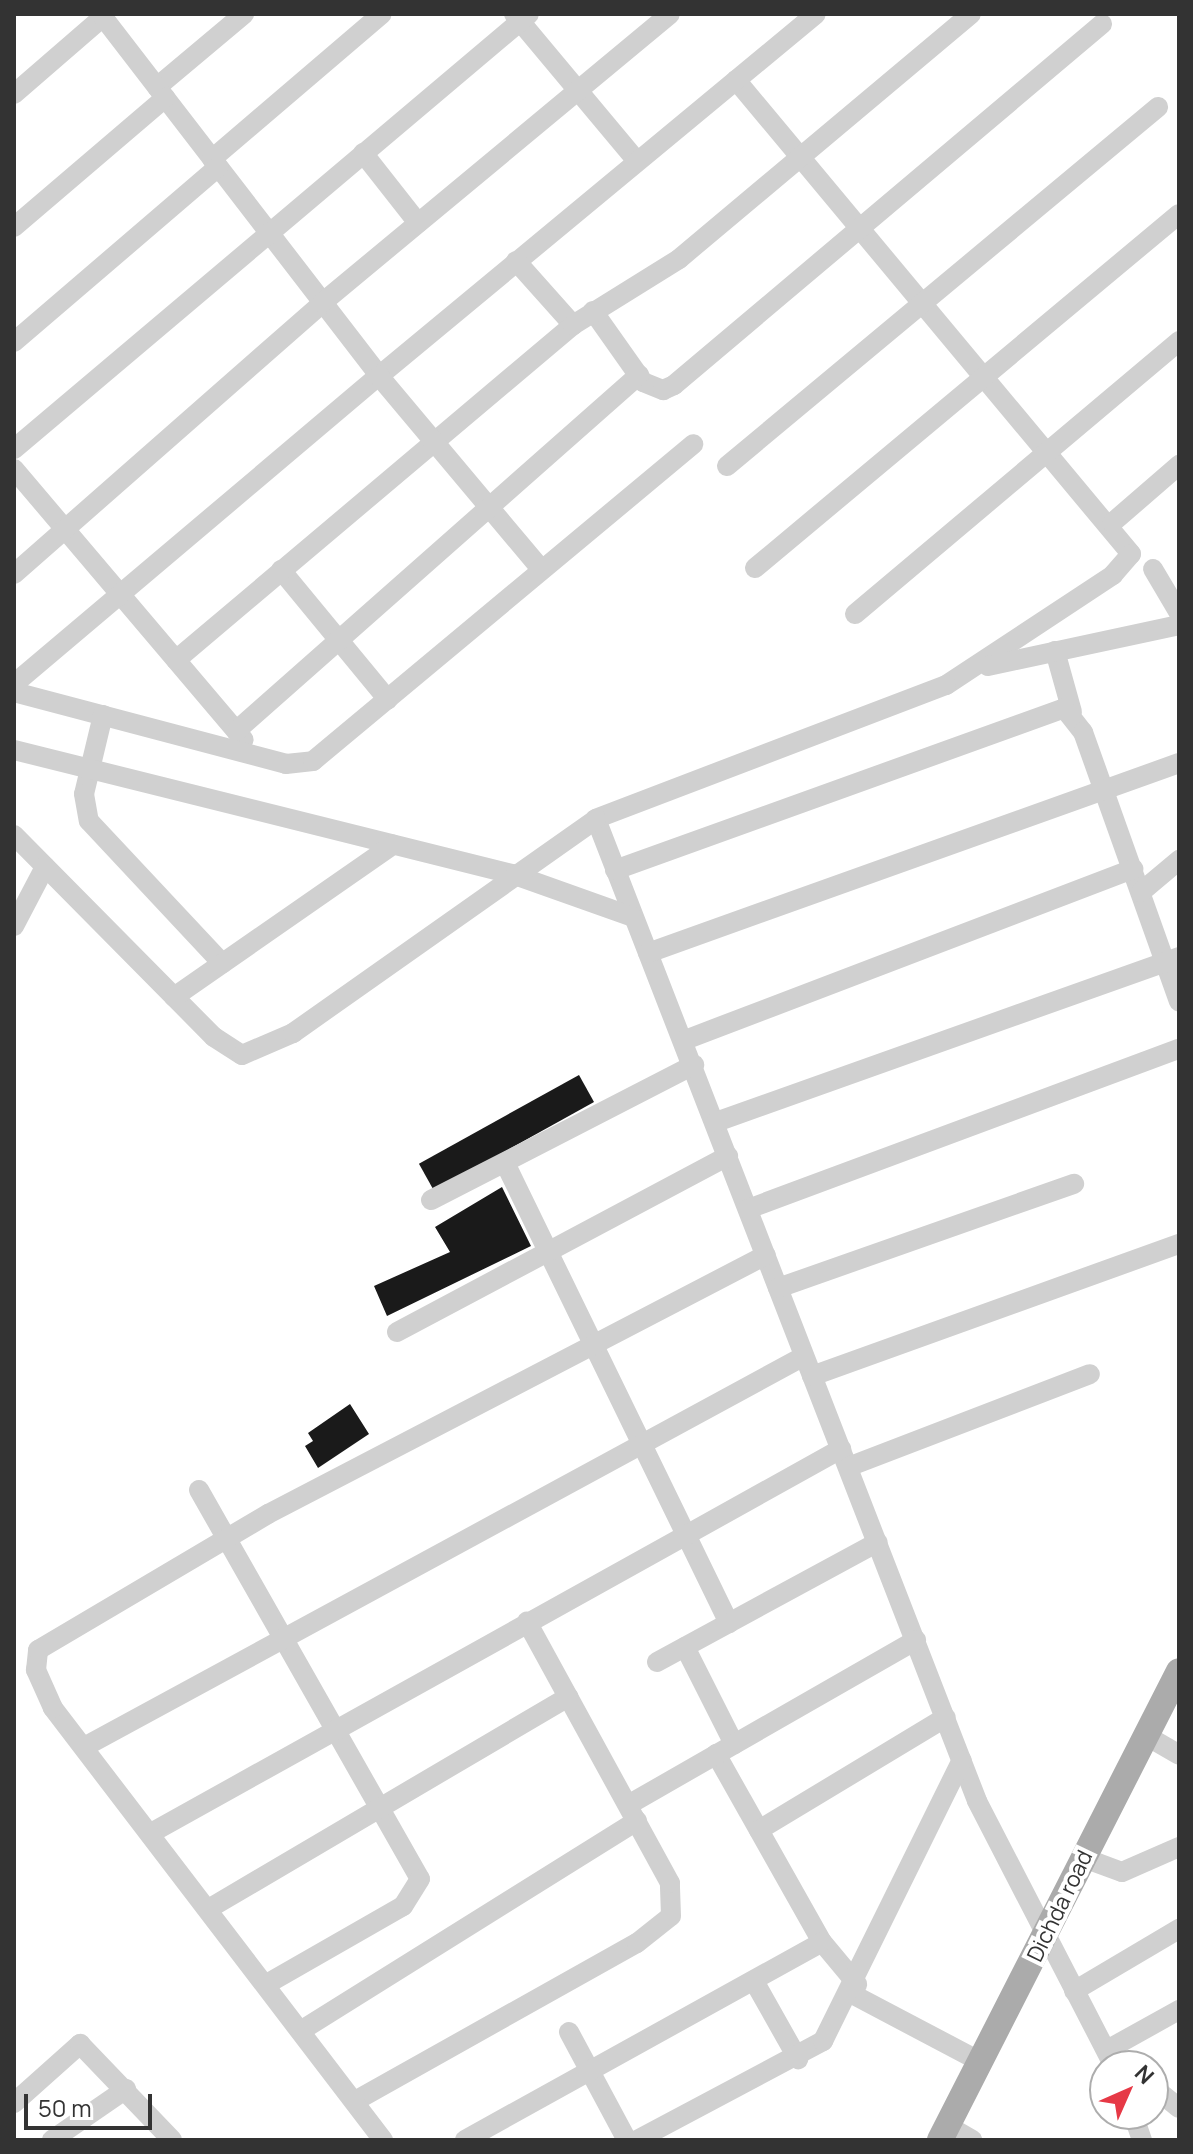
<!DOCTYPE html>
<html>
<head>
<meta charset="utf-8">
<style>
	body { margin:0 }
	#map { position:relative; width:1193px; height:2154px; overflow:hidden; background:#fff; font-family:Manrope,sans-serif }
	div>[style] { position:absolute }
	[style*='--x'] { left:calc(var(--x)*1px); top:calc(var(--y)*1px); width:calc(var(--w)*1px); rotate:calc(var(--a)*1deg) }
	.building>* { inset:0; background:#1a1a1a; transform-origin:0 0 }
	.minor>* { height:20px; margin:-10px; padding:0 10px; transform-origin:10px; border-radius:10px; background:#d0d0d0 }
	.major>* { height:26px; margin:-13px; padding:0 13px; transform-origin:13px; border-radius:13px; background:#ababab }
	span { translate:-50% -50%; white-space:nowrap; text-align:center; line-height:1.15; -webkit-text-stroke:8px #fff; paint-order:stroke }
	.street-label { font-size:22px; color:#333 }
	.frame { position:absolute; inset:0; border:16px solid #333; pointer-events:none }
	.north { position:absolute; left:1089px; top:2050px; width:80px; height:80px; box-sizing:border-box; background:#fff; border:2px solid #adadad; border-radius:50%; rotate:45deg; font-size:22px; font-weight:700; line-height:32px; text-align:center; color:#333 }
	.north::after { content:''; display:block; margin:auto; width:28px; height:36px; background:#e63946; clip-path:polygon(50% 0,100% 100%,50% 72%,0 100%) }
	.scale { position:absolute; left:24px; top:2094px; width:128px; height:36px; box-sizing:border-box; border:4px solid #333; border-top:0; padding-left:10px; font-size:24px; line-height:28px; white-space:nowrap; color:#333; -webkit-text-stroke:6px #fff; paint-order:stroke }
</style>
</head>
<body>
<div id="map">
	<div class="building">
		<div style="left:579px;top:1075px;width:31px;height:183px;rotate:61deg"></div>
		<div style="clip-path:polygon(502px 1187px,531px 1246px,387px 1316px,374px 1286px,450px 1252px,435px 1227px)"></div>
		<div style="clip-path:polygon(350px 1404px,369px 1434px,318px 1468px,305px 1446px,313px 1441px,308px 1433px)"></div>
	</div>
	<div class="minor">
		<div style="--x:514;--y:14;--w:192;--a:50.1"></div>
		<div style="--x:736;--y:80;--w:617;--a:50.19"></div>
		<div style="--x:1131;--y:554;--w:28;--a:131"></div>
		<div style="--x:1113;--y:575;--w:200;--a:146.6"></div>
		<div style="--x:946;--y:685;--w:375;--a:159.1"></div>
		<div style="--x:596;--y:819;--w:1053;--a:68.79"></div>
		<div style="--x:977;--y:1801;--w:298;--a:62.7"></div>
		<div style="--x:157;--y:87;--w:114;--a:-40"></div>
		<div style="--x:14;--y:94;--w:118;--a:-40.9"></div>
		<div style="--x:103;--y:17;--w:453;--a:52.4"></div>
		<div style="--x:379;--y:376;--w:567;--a:-39.64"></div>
		<div style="--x:363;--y:153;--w:89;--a:51.8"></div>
		<div style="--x:212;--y:159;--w:223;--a:-40.5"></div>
		<div style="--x:14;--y:227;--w:199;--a:-40.5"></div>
		<div style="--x:516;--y:261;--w:86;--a:48.3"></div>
		<div style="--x:593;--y:311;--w:87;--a:54.8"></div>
		<div style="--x:643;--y:382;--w:22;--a:22"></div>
		<div style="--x:663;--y:390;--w:12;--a:-24"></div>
		<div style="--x:674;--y:385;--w:560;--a:-40.15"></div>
		<div style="--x:14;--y:342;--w:269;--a:-40.6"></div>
		<div style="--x:14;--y:449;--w:674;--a:-40.19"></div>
		<div style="--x:727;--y:466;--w:561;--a:-39.79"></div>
		<div style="--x:14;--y:469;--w:355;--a:49.7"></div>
		<div style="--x:1112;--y:523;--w:89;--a:-40.9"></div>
		<div style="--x:755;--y:568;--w:552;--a:-39.86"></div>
		<div style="--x:1153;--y:569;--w:51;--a:59.4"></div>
		<div style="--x:281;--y:570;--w:168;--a:50.5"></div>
		<div style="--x:14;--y:574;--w:410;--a:-41.3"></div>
		<div style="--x:322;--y:303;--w:452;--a:-39.7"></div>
		<div style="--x:855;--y:614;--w:424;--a:-40.1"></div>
		<div style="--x:1055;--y:651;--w:63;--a:74.4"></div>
		<div style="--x:176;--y:660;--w:519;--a:-40.16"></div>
		<div style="--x:573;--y:325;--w:125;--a:-31.9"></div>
		<div style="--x:679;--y:259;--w:381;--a:-40"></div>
		<div style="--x:988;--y:666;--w:195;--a:-12.1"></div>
		<div style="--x:14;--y:684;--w:478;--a:-40.2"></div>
		<div style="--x:379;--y:376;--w:252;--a:50"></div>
		<div style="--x:14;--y:692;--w:281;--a:14.8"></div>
		<div style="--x:286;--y:764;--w:27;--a:-6"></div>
		<div style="--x:313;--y:761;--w:495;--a:-39.8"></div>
		<div style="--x:103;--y:715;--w:81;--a:103.5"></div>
		<div style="--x:84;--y:794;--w:27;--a:80"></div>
		<div style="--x:89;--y:821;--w:195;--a:46.9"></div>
		<div style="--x:236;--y:731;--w:538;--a:-41.46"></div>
		<div style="--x:14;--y:750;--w:513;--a:13.98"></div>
		<div style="--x:512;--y:874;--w:128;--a:19.6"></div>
		<div style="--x:14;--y:835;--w:284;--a:45.3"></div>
		<div style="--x:214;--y:1037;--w:33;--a:33"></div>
		<div style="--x:242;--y:1055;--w:56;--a:-23.3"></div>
		<div style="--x:293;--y:1033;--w:371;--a:-35.2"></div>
		<div style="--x:615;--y:870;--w:477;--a:-19.8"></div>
		<div style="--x:1064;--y:708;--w:31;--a:52"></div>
		<div style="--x:1083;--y:732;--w:286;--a:70.4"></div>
		<div style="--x:1141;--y:892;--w:50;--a:-40.1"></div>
		<div style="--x:14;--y:926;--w:67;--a:-62.3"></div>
		<div style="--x:648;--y:953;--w:564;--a:-19.69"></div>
		<div style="--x:174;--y:997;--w:267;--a:-34.8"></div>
		<div style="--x:685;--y:1040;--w:480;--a:-20.9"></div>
		<div style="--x:716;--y:1122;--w:492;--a:-19.6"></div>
		<div style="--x:505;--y:1163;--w:512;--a:64.04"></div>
		<div style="--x:431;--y:1200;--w:296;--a:-27.2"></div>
		<div style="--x:748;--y:1209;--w:460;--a:-20.4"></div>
		<div style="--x:778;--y:1288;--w:314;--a:-19.4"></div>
		<div style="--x:397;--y:1332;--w:375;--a:-28"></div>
		<div style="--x:812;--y:1376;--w:390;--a:-19.8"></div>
		<div style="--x:848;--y:1467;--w:259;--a:-21"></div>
		<div style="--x:199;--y:1490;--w:447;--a:60.4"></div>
		<div style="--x:420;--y:1879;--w:32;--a:122"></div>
		<div style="--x:403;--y:1906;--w:157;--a:150.2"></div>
		<div style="--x:685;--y:1647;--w:109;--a:63.2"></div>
		<div style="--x:657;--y:1662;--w:251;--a:-28.5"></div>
		<div style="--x:1145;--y:1735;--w:39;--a:30"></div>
		<div style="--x:84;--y:1747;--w:819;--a:-28.5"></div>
		<div style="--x:716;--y:1754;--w:216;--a:60.6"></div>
		<div style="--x:822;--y:1942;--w:55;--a:50.2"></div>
		<div style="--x:628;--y:1805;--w:332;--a:-29.8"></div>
		<div style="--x:759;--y:1830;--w:218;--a:-31.1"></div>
		<div style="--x:151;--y:1833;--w:790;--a:-29.1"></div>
		<div style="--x:1084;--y:1858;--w:40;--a:20.2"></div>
		<div style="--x:1122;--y:1872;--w:62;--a:-23.7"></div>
		<div style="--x:210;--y:1908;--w:416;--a:-30.5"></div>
		<div style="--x:754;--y:1981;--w:90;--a:60.6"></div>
		<div style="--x:1074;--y:1991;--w:122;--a:-30.6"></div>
		<div style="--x:852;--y:1994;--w:146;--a:27.8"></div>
		<div style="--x:302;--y:2030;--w:395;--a:-32"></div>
		<div style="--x:569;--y:2032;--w:123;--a:61.8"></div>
		<div style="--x:1118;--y:2059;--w:14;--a:-141"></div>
		<div style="--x:1107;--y:2050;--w:82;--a:-29.1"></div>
		<div style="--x:1153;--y:2087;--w:33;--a:39"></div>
		<div style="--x:355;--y:2101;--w:323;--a:-29.3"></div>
		<div style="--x:637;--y:1943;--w:43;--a:-38.5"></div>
		<div style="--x:671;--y:1916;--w:33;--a:-92"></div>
		<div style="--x:670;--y:1883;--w:298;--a:-118.7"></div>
		<div style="--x:14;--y:2103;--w:89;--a:-41.8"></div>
		<div style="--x:80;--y:2044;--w:133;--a:46.2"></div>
		<div style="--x:1133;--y:2114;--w:28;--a:71"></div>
		<div style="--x:948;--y:2126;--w:28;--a:30"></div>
		<div style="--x:52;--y:2140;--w:90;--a:-34.6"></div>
		<div style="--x:383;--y:2140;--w:544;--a:-127.38"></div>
		<div style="--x:53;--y:1708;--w:42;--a:-114.1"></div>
		<div style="--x:36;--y:1670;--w:20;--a:-84"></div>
		<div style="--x:38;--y:1650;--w:267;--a:-30.6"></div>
		<div style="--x:268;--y:1514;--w:561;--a:-27.48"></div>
		<div style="--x:465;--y:2140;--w:408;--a:-29"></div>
		<div style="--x:637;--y:2140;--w:211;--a:-28"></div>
		<div style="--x:823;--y:2041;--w:313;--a:-63.7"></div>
	</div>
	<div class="major">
		<div style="--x:940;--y:2140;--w:526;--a:-63"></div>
	</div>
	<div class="street-label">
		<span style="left:1060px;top:1906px;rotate:-64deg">Dichda road</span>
	</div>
	<div class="frame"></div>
	<div class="north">N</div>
	<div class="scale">50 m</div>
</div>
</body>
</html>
